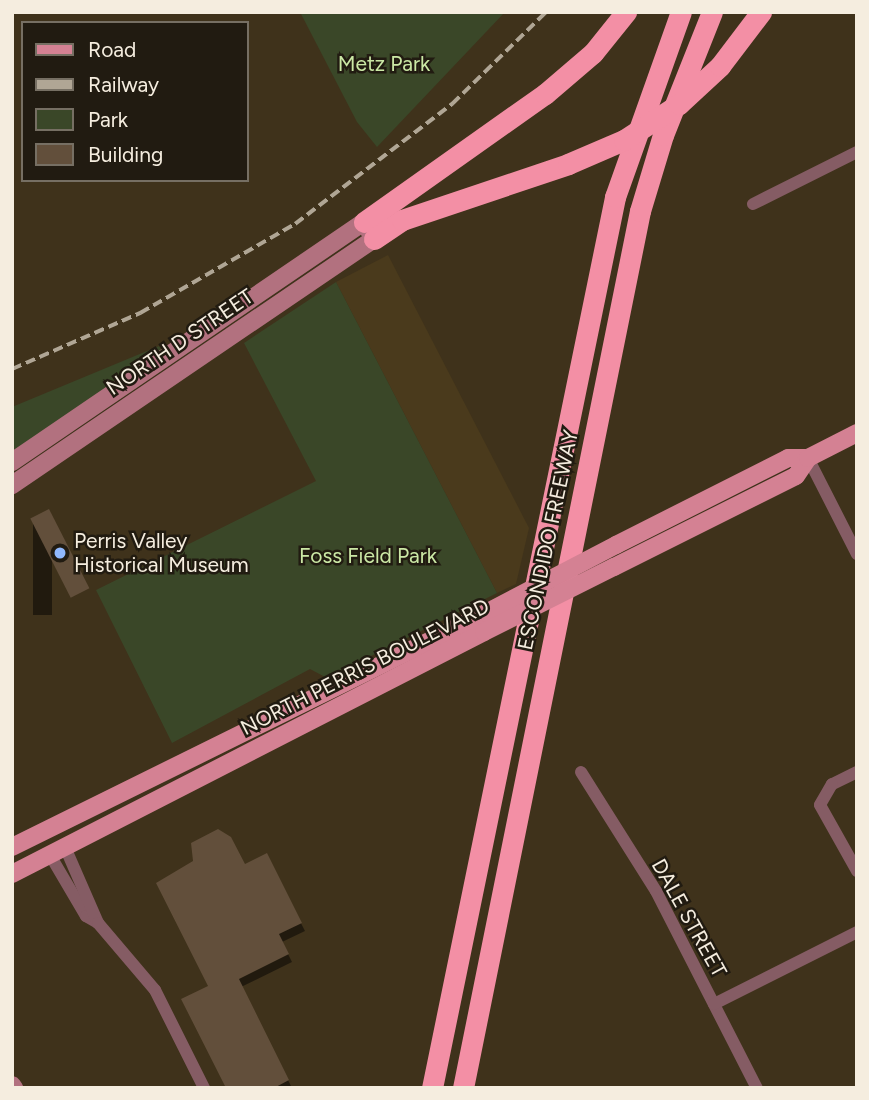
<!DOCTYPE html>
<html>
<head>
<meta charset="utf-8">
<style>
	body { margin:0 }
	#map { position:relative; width:869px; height:1100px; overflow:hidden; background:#3f321b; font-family:Figtree,sans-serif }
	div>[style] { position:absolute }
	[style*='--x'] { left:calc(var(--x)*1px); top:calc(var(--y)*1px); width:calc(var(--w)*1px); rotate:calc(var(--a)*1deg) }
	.built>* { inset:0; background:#4a3a1c }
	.green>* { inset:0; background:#3a4728 }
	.shadow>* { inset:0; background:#0007; transform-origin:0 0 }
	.building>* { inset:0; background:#624f3b; transform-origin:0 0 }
	.minor>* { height:12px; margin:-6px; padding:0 6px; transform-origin:6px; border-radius:6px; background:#855c64 }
	.secondary>* { height:18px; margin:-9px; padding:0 9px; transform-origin:9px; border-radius:9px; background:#b2717f }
	.primary>* { height:18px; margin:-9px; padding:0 9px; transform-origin:9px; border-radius:9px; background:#d48193 }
	.motorway>* { height:21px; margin:-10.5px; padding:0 10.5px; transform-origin:10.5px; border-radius:10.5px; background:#f38fa5 }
	.rail>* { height:3.5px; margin-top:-1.75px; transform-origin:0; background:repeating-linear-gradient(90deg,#b0a695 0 10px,transparent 0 15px) }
	.primary-bridge>* { height:18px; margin:-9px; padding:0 9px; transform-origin:9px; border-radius:9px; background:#d48193 }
	.motorway-bridge>* { height:21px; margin:-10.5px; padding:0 10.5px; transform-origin:10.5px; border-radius:10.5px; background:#f38fa5 }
	.dots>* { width:19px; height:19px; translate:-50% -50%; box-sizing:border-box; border:4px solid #211b11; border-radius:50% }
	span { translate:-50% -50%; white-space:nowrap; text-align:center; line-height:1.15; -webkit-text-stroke:5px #211b11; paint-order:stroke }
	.park-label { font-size:21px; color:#cbe8a5 }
	.street-label { font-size:21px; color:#f5eddf }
	.poi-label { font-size:21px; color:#f5eddf }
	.left { translate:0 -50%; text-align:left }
	.frame { position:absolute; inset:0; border:14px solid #f5eddf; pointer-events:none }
	.legend { position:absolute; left:21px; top:21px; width:228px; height:161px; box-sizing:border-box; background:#211b11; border:2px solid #766f63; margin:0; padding:9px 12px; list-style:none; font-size:21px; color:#f5eddf }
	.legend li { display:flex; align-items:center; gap:14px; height:35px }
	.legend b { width:35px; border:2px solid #766f63 }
</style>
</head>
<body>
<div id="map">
	<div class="built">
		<div style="clip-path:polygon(388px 255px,529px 528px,516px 584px,497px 593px,336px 282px)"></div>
	</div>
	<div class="green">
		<div style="clip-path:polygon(300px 12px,505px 12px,377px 147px,357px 122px)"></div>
		<div style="clip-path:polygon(336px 282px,497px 593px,327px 678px,310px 669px,172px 743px,96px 590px,316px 481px,244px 343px)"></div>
		<div style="clip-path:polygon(159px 346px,163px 353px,12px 454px,12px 407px)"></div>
	</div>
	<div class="shadow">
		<div style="left:33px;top:519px;width:19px;height:96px"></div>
		<div style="clip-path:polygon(270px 863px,305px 931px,282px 942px,292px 962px,241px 987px,292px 1088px,227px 1088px,244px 866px)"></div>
	</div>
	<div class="building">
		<div style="left:49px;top:509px;width:89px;height:21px;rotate:63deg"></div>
		<div style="clip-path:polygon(218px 829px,231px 837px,245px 864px,267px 853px,302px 923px,279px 934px,289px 954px,239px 979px,289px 1080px,274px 1088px,226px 1088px,181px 999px,208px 986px,156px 883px,193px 861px,191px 843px)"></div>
	</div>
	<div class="minor">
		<div style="--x:753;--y:204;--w:116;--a:-26.6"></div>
		<div style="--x:808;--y:458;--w:108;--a:63"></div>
		<div style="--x:581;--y:772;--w:141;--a:57.8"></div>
		<div style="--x:656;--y:891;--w:221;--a:62.9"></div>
		<div style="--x:857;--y:772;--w:28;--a:154"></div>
		<div style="--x:832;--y:784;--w:24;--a:120"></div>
		<div style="--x:820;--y:805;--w:76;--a:60.7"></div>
		<div style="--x:50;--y:855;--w:71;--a:59.5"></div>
		<div style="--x:86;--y:916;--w:14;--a:30"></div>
		<div style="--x:98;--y:923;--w:83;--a:-113.5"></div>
		<div style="--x:98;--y:923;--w:88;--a:49.6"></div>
		<div style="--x:155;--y:990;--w:110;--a:63.4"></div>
		<div style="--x:714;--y:1004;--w:160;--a:-26.7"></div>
	</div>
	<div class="secondary">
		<div style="--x:12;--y:462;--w:426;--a:-34.3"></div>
		<div style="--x:364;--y:222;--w:20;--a:60"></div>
		<div style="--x:374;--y:239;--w:438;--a:145.8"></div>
		<div style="--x:12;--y:1085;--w:4;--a:56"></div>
	</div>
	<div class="primary">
		<div style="--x:616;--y:545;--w:193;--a:-26.8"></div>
		<div style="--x:788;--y:458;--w:20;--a:0"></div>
		<div style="--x:614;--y:567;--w:203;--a:-26.6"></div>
		<div style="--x:796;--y:476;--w:22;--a:-56"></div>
		<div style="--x:808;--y:458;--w:55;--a:-27"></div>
		<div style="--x:12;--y:847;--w:529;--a:-26.27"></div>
		<div style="--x:12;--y:874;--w:530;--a:-27.14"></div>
	</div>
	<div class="motorway">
		<div style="--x:364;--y:222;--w:222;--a:-35.3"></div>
		<div style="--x:545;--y:94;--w:63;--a:-40.5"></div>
		<div style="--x:593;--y:53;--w:53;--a:-51.2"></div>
		<div style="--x:374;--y:239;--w:34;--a:-34"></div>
		<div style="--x:402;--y:220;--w:175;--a:-18.6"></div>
		<div style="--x:432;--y:1088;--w:910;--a:-78.39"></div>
		<div style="--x:615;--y:197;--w:196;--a:-70.4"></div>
		<div style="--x:463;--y:1088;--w:895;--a:-78.59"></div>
		<div style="--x:640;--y:211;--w:79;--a:-73.2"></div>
		<div style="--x:663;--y:135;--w:132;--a:-68.3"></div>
	</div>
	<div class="rail">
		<div style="--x:12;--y:369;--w:140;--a:-23.6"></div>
		<div style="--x:140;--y:313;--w:179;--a:-29.9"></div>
		<div style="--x:295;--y:224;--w:198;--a:-37.4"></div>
		<div style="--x:452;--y:104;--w:132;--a:-44.4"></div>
	</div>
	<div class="primary-bridge">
		<div style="--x:486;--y:613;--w:147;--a:-27.6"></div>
		<div style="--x:484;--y:632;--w:145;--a:-26.6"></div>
	</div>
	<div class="motorway-bridge">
		<div style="--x:568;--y:164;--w:61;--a:-23.2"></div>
		<div style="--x:624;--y:140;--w:66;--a:-33.2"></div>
		<div style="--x:679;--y:104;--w:56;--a:-42.8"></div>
		<div style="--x:720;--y:66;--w:68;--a:-52.8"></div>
	</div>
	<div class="dots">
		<div style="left:60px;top:553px;background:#90b8fd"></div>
	</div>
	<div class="park-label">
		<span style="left:384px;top:64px">Metz Park</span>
		<span style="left:368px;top:556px">Foss Field Park</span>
	</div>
	<div class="street-label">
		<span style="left:180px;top:342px;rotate:-34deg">NORTH D STREET</span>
		<span style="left:548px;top:540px;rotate:-78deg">ESCONDIDO FREEWAY</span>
		<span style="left:365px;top:667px;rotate:-27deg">NORTH PERRIS BOULEVARD</span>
		<span style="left:689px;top:918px;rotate:61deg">DALE STREET</span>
	</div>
	<div class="poi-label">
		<span class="left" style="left:74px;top:553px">Perris Valley<br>Historical Museum</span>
	</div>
	<div class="frame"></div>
	<ul class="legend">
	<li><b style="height:9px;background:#d48193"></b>Road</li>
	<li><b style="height:9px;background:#b0a695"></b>Railway</li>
	<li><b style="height:19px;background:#3a4728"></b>Park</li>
	<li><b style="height:19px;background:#624f3b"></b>Building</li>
	</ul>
</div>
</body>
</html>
